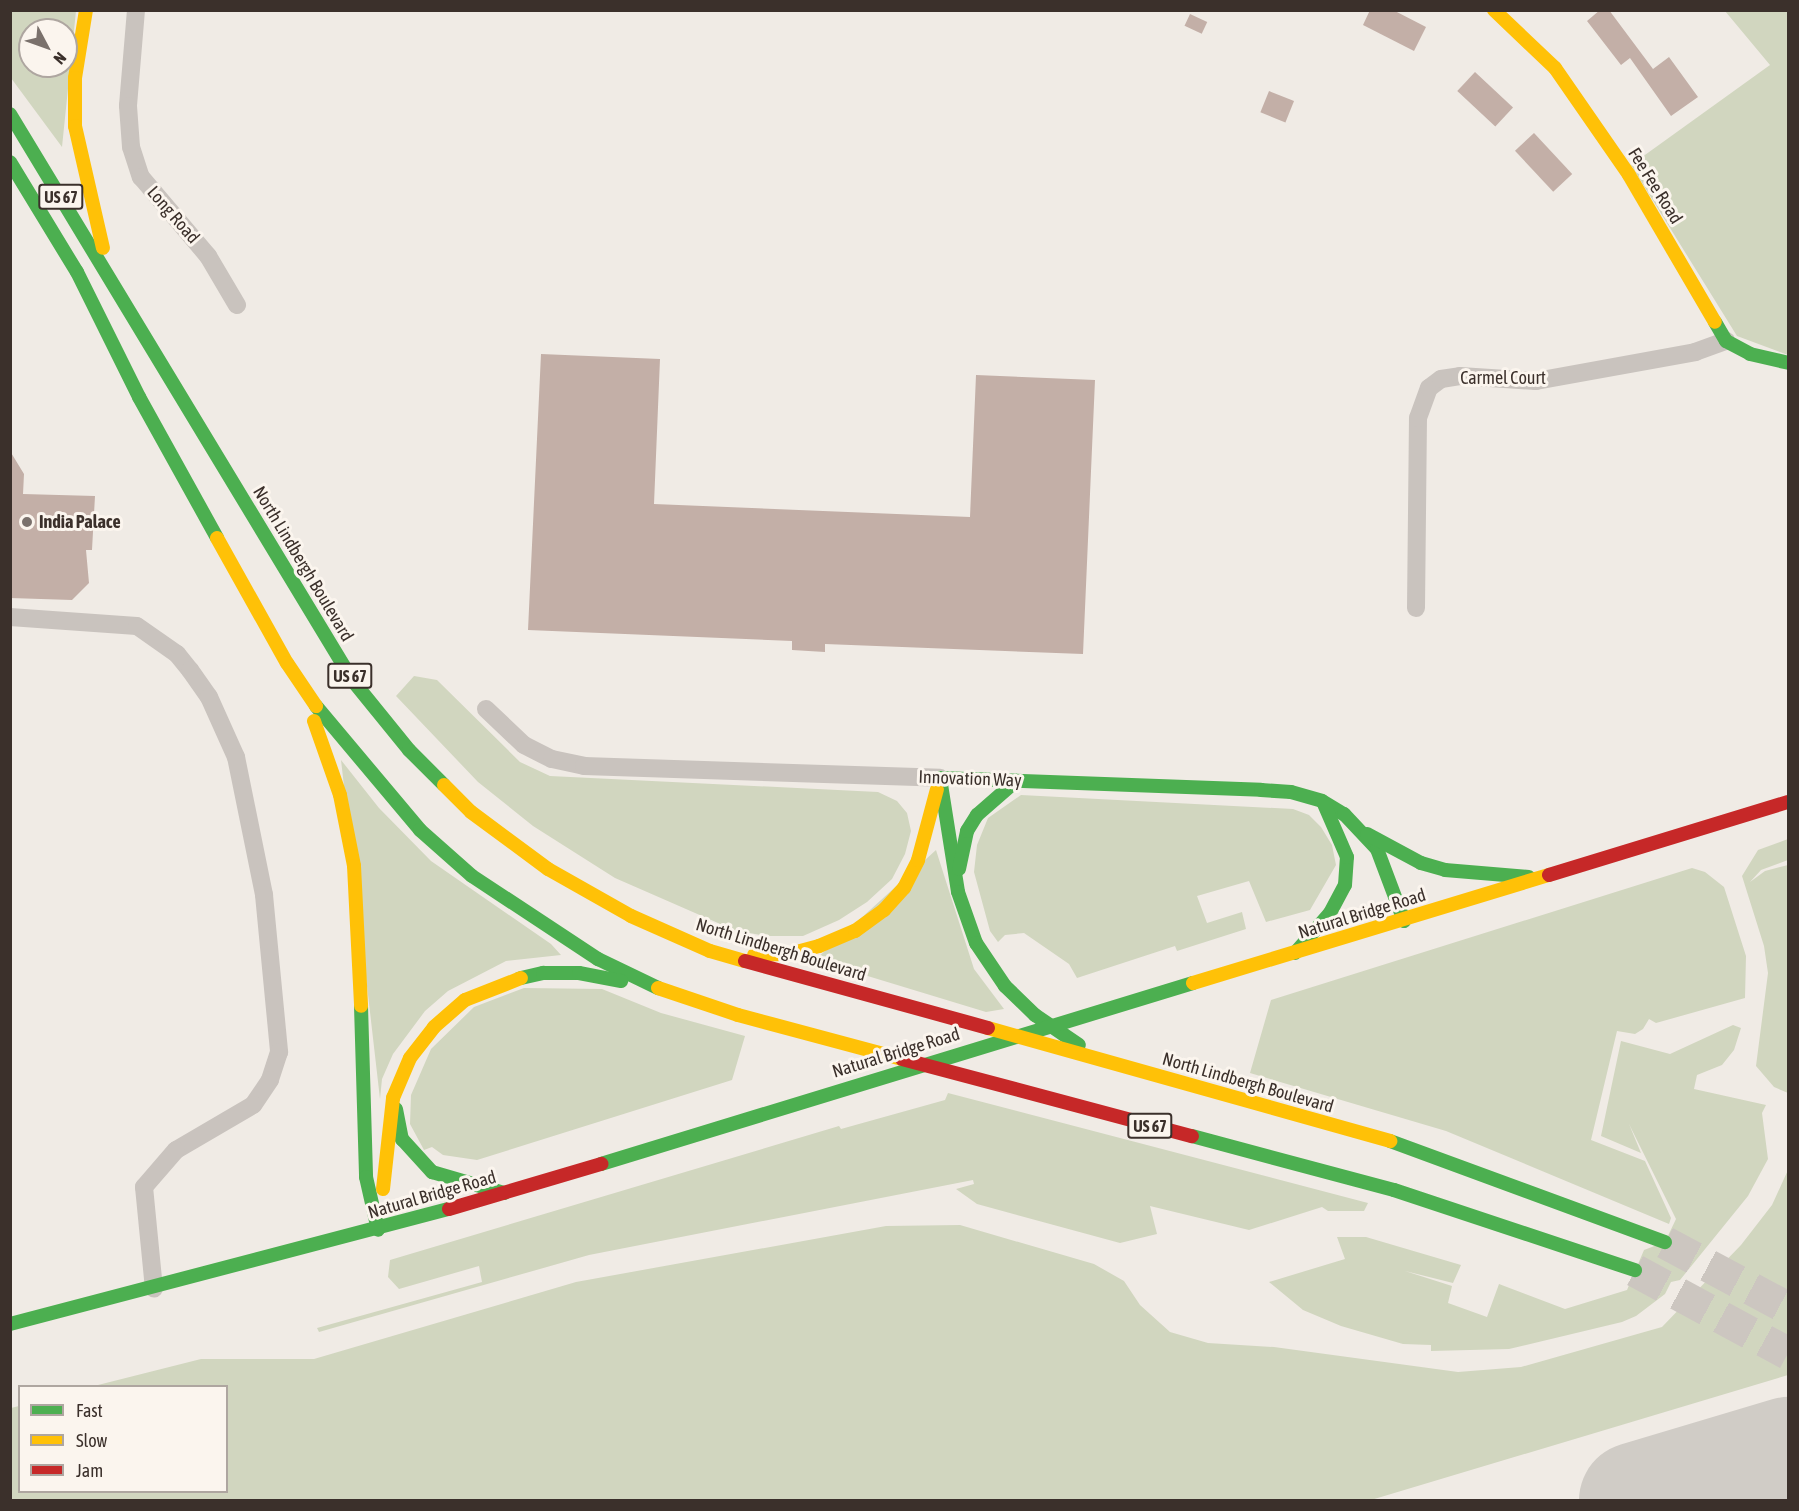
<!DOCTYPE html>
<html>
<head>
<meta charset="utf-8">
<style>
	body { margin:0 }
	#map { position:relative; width:1799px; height:1511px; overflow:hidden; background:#f0ebe5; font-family:"Asap Condensed",sans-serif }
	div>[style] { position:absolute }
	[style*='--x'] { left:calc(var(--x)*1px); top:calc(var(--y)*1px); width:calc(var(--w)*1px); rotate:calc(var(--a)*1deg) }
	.green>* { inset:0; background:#d1d6bf }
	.runway>* { height:117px; margin:-58.5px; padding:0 58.5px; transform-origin:58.5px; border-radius:58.5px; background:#d0ccc6 }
	.building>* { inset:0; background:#c3afa7; transform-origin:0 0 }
	.highway-tunnel>* { height:33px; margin-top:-16.5px; transform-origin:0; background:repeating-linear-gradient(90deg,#ccc6c0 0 33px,transparent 0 49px) }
	.street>* { height:18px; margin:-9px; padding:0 9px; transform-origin:9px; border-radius:9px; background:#c9c3be }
	.fast>* { height:14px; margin:-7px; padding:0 7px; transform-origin:7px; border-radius:7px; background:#4caf50 }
	.slow>* { height:14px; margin:-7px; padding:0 7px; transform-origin:7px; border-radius:7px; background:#ffc107 }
	.jam>* { height:14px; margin:-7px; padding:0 7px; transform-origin:7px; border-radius:7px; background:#c62828 }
	.dots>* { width:16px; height:16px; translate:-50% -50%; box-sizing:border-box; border:3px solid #fbf5ee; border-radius:50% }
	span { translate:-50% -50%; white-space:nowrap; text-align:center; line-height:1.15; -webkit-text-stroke:6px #fbf5ee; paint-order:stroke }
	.shield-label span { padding:2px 4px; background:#fbf5ee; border:2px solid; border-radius:4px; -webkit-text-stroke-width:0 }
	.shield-label { font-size:16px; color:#3b302b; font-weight:700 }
	.street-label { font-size:18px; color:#3b302b }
	.poi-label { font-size:18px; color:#3b302b; font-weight:700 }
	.left { translate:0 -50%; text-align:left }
	.frame { position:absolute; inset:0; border:12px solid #3b302b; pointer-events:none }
	.legend { position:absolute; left:18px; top:1385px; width:210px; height:108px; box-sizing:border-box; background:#fbf5ee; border:2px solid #aea6a0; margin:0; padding:8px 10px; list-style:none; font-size:18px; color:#3b302b }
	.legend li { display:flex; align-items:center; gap:12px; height:30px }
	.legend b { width:30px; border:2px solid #aea6a0 }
	.north { position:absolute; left:18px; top:18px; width:60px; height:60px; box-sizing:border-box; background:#fbf5ee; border:2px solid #aea6a0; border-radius:50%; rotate:131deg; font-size:16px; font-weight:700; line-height:24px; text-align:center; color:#3b302b }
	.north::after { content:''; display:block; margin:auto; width:21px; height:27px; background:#7a716c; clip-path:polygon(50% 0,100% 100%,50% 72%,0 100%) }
</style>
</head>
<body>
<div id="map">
	<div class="green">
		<div style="clip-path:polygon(evenodd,11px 11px,76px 11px,62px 147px,11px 78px,11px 11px,30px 30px,66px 30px,66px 66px,30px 66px,30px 30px)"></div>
		<div style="clip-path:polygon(1725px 11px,1788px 11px,1788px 355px,1737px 336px,1631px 165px,1770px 65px)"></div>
		<div style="clip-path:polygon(414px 676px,437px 680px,520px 762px,550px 776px,878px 792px,897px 801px,907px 813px,911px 831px,905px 854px,892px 879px,867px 902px,839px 920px,803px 936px,765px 936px,734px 930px,615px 878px,533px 826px,478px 782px,396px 696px)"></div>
		<div style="clip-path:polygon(341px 760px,379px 808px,431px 861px,551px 944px,561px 955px,506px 961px,448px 991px,425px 1011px,393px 1054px,382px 1079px,380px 1099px)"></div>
		<div style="clip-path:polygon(1021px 795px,1293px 809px,1309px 815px,1321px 827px,1332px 845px,1336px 865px,1310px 910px,1266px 922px,1249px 881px,1197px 896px,1207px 923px,1242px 912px,1246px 929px,1177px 951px,1175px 946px,1077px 978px,1069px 964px,1024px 933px,1005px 935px,998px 942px,990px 931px,974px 872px,977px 845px,988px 818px)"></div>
		<div style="clip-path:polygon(1788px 839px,1788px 860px,1761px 870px,1750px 882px,1765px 871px,1788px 865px,1788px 1093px,1774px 1087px,1756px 1066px,1768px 973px,1764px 946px,1742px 876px,1758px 850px)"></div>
		<div style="clip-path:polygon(936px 850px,974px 969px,1004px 1009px,986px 1012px,815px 960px)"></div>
		<div style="clip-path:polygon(1692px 868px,1705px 872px,1724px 887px,1746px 956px,1745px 998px,1656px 1023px,1649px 1019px,1643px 1029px,1635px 1034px,1617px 1031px,1591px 1140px,1645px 1161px,1671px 1218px,1669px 1224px,1446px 1131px,1250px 1073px,1271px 1000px)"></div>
		<div style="clip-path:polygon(524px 988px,602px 989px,661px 1013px,745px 1036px,732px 1080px,477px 1160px,443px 1155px,432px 1147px,424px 1150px,410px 1124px,411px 1095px,431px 1049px,474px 1007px)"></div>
		<div style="clip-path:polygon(1733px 1025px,1741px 1028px,1734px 1050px,1722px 1065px,1697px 1075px,1694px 1089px,1766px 1105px,1762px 1113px,1768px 1159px,1748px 1196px,1680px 1280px,1671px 1282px,1665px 1294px,1636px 1316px,1622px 1322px,1509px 1349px,1431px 1351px,1431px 1345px,1403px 1344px,1341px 1326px,1303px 1310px,1269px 1282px,1345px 1259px,1337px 1237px,1366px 1237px,1461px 1265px,1453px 1283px,1405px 1271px,1452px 1286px,1448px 1303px,1487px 1317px,1499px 1284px,1565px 1309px,1627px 1290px,1644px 1250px,1665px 1242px,1676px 1219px,1629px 1124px,1641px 1153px,1601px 1136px,1621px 1041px,1670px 1054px)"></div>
		<div style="clip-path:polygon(948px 1093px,1368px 1203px,1364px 1211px,1328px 1211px,1322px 1207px,1249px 1230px,1150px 1206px,1157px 1234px,1120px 1243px,977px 1204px,956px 1189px,974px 1184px,973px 1180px,589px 1255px,319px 1332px,317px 1328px,482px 1282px,479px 1266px,399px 1289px,388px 1277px,390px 1260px,839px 1126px,841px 1129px,945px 1100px)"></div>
		<div style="clip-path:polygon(1788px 1170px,1788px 1375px,1371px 1500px,11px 1500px,11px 1408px,19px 1406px,20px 1492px,226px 1492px,226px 1386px,94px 1386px,201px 1359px,314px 1359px,576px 1282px,886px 1226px,960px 1225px,1094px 1264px,1124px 1281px,1140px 1305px,1170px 1332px,1208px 1343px,1274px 1347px,1458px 1372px,1521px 1367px,1662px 1327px,1741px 1245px,1772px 1205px)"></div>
	</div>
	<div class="runway">
		<div style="--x:1637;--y:1500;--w:158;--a:-16.6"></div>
	</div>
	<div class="building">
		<div style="clip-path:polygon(1370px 10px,1393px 10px,1426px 27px,1414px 51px,1363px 25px)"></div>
		<div style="clip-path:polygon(1600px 10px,1609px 10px,1653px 69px,1669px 57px,1698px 97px,1671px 116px,1630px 58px,1621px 65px,1587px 21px)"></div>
		<div style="left:1190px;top:14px;width:19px;height:13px;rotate:25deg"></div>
		<div style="left:1475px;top:72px;width:52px;height:26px;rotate:43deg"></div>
		<div style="left:1269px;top:91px;width:27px;height:23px;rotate:22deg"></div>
		<div style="left:1534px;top:133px;width:56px;height:26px;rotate:47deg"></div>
		<div style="clip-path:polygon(541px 354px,660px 359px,654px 504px,970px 517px,976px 375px,1095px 380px,1083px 654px,825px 644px,825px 652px,792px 650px,792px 641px,528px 630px)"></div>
		<div style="clip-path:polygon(10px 451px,24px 474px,23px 494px,95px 496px,92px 550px,86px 550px,89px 583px,72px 600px,10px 598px)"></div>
	</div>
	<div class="highway-tunnel">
		<div style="--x:1665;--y:1242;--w:140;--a:28.2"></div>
		<div style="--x:1635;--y:1270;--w:174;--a:28.5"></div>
	</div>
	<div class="street">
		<div style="--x:136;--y:10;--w:96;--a:94.8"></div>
		<div style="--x:128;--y:106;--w:41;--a:85.8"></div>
		<div style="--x:131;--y:147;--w:32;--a:72"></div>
		<div style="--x:141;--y:177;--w:104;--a:49.7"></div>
		<div style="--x:208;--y:256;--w:57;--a:59.4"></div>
		<div style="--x:1416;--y:608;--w:190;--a:-89.4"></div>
		<div style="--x:1418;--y:418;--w:32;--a:-70"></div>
		<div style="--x:1429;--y:388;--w:15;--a:-37"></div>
		<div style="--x:1441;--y:379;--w:19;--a:-9"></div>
		<div style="--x:1460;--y:376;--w:76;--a:3.8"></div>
		<div style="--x:1536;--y:381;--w:162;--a:-10.3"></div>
		<div style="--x:1695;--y:352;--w:33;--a:-20"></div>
		<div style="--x:10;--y:617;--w:127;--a:4.1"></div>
		<div style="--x:137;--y:626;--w:49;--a:35"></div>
		<div style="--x:177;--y:654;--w:21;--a:51"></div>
		<div style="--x:190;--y:670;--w:33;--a:55"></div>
		<div style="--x:209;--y:697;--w:66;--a:65.8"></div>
		<div style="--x:236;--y:757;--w:141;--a:78.5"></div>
		<div style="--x:264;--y:895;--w:158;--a:84.5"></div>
		<div style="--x:279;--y:1052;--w:29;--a:108"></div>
		<div style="--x:270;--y:1080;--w:30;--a:124"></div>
		<div style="--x:253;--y:1105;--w:89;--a:149.7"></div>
		<div style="--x:176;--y:1150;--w:49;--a:130.9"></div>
		<div style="--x:144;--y:1187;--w:102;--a:84.4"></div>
		<div style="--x:486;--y:709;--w:52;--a:43.5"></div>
		<div style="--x:524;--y:745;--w:31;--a:27"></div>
		<div style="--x:552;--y:759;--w:33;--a:12"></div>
		<div style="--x:584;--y:766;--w:356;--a:1.9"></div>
	</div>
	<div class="fast">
		<div style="--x:10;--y:114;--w:663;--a:58.83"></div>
		<div style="--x:353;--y:681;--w:89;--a:50.9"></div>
		<div style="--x:409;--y:750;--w:49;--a:45"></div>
		<div style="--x:10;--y:162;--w:129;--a:58.7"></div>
		<div style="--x:77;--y:272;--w:140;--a:63.6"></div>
		<div style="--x:139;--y:397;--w:161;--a:61"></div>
		<div style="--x:1715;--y:322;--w:22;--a:60"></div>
		<div style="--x:1726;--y:341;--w:27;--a:28"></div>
		<div style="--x:1750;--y:354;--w:39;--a:13"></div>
		<div style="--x:316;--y:706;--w:162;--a:50"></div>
		<div style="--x:420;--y:830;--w:69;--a:41.5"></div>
		<div style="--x:472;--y:876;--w:151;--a:33.4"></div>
		<div style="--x:598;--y:959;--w:67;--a:25.8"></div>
		<div style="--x:940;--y:778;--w:321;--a:2.1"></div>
		<div style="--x:1261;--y:790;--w:30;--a:4"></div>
		<div style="--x:1291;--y:792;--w:32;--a:16"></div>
		<div style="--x:1322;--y:801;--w:26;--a:31"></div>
		<div style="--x:1344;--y:814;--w:48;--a:46.7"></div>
		<div style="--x:1377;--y:849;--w:77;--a:69.4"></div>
		<div style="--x:940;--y:778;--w:115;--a:81"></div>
		<div style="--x:958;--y:892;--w:54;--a:70.6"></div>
		<div style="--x:976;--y:943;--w:52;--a:56"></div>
		<div style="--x:1005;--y:986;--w:42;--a:44"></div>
		<div style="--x:1035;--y:1015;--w:53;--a:34.3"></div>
		<div style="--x:1367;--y:834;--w:61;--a:28.2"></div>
		<div style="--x:1421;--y:863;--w:25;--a:16"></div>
		<div style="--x:1445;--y:870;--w:84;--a:4.8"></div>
		<div style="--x:959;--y:869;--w:39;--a:-78"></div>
		<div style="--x:967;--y:831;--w:19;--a:-58"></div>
		<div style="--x:977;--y:815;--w:52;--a:-41.1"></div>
		<div style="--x:1295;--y:953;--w:53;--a:-48.8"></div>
		<div style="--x:1330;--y:913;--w:32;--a:-62"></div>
		<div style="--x:1345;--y:885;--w:28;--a:-86"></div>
		<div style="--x:1347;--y:857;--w:58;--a:-113.5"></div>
		<div style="--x:521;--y:978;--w:23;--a:-13"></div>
		<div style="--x:543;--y:973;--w:36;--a:0"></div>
		<div style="--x:579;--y:973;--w:43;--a:10.8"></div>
		<div style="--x:361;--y:1006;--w:171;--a:88.3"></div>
		<div style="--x:366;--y:1177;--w:54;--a:77.2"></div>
		<div style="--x:396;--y:1109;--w:31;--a:79"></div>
		<div style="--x:402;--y:1139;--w:45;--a:47.7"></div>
		<div style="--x:432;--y:1172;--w:75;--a:16.3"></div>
		<div style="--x:1192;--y:1136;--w:209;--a:15"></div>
		<div style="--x:1394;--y:1190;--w:254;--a:18.4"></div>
		<div style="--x:1390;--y:1141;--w:293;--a:20.2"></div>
		<div style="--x:601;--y:1164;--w:619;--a:-17"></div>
		<div style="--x:10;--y:1324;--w:454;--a:-14.7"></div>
	</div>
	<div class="slow">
		<div style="--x:86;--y:10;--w:69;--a:99.2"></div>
		<div style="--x:75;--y:78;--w:48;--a:90"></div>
		<div style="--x:75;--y:126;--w:125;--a:77.1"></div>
		<div style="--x:1494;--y:10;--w:84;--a:43.6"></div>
		<div style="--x:1555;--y:68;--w:130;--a:55.3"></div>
		<div style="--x:1629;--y:175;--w:170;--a:59.7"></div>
		<div style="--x:217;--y:538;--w:143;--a:60.8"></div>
		<div style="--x:287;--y:663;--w:52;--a:56"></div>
		<div style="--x:314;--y:721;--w:78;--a:70.6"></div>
		<div style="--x:340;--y:795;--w:72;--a:78.8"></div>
		<div style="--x:354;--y:866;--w:140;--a:87.1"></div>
		<div style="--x:444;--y:785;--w:38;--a:45"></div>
		<div style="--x:471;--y:812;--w:96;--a:36.5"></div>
		<div style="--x:548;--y:869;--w:95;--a:29.5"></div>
		<div style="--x:631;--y:916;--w:86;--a:23.9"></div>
		<div style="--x:710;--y:951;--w:36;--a:16"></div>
		<div style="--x:754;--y:955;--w:35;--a:-2"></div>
		<div style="--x:789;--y:954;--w:31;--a:-15"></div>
		<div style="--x:819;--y:946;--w:39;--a:-23"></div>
		<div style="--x:855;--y:931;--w:36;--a:-36"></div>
		<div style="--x:884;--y:910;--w:30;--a:-48"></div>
		<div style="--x:904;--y:888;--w:31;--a:-63"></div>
		<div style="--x:918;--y:860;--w:73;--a:-75"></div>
		<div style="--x:1193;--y:983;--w:372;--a:-16.9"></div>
		<div style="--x:658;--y:988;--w:84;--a:18.6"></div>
		<div style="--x:738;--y:1015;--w:170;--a:15"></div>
		<div style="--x:988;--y:1028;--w:418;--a:15.7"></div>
		<div style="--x:383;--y:1189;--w:92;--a:-83.7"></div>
		<div style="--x:393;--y:1098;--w:43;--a:-67"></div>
		<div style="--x:410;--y:1058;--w:39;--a:-52"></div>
		<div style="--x:434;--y:1027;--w:41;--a:-41.1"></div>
		<div style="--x:465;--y:1000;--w:60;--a:-21.4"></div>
	</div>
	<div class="jam">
		<div style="--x:1549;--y:875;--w:250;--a:-17"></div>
		<div style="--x:745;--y:961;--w:252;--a:15.4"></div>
		<div style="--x:902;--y:1059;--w:300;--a:14.9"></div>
		<div style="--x:449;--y:1209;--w:159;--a:-16.5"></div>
	</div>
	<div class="dots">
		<div style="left:27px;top:522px;background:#7a716c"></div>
	</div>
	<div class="shield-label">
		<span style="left:61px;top:197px">US 67</span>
		<span style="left:350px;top:676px">US 67</span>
		<span style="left:1150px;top:1126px">US 67</span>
	</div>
	<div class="street-label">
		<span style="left:1655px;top:186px;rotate:58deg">Fee Fee Road</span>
		<span style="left:173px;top:215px;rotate:49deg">Long Road</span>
		<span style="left:1503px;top:378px">Carmel Court</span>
		<span style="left:303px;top:564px;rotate:59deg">North Lindbergh Boulevard</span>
		<span style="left:970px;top:779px;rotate:2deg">Innovation Way</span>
		<span style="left:1362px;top:914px;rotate:-17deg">Natural Bridge Road</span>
		<span style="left:781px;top:950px;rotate:17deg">North Lindbergh Boulevard</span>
		<span style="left:896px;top:1053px;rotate:-17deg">Natural Bridge Road</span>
		<span style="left:1248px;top:1083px;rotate:16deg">North Lindbergh Boulevard</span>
		<span style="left:432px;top:1195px;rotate:-16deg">Natural Bridge Road</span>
	</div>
	<div class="poi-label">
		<span class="left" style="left:39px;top:522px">India Palace</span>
	</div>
	<div class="frame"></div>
	<ul class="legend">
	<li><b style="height:8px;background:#4caf50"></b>Fast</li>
	<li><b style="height:8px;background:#ffc107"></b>Slow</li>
	<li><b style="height:8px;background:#c62828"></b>Jam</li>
	</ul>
	<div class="north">N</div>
</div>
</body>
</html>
